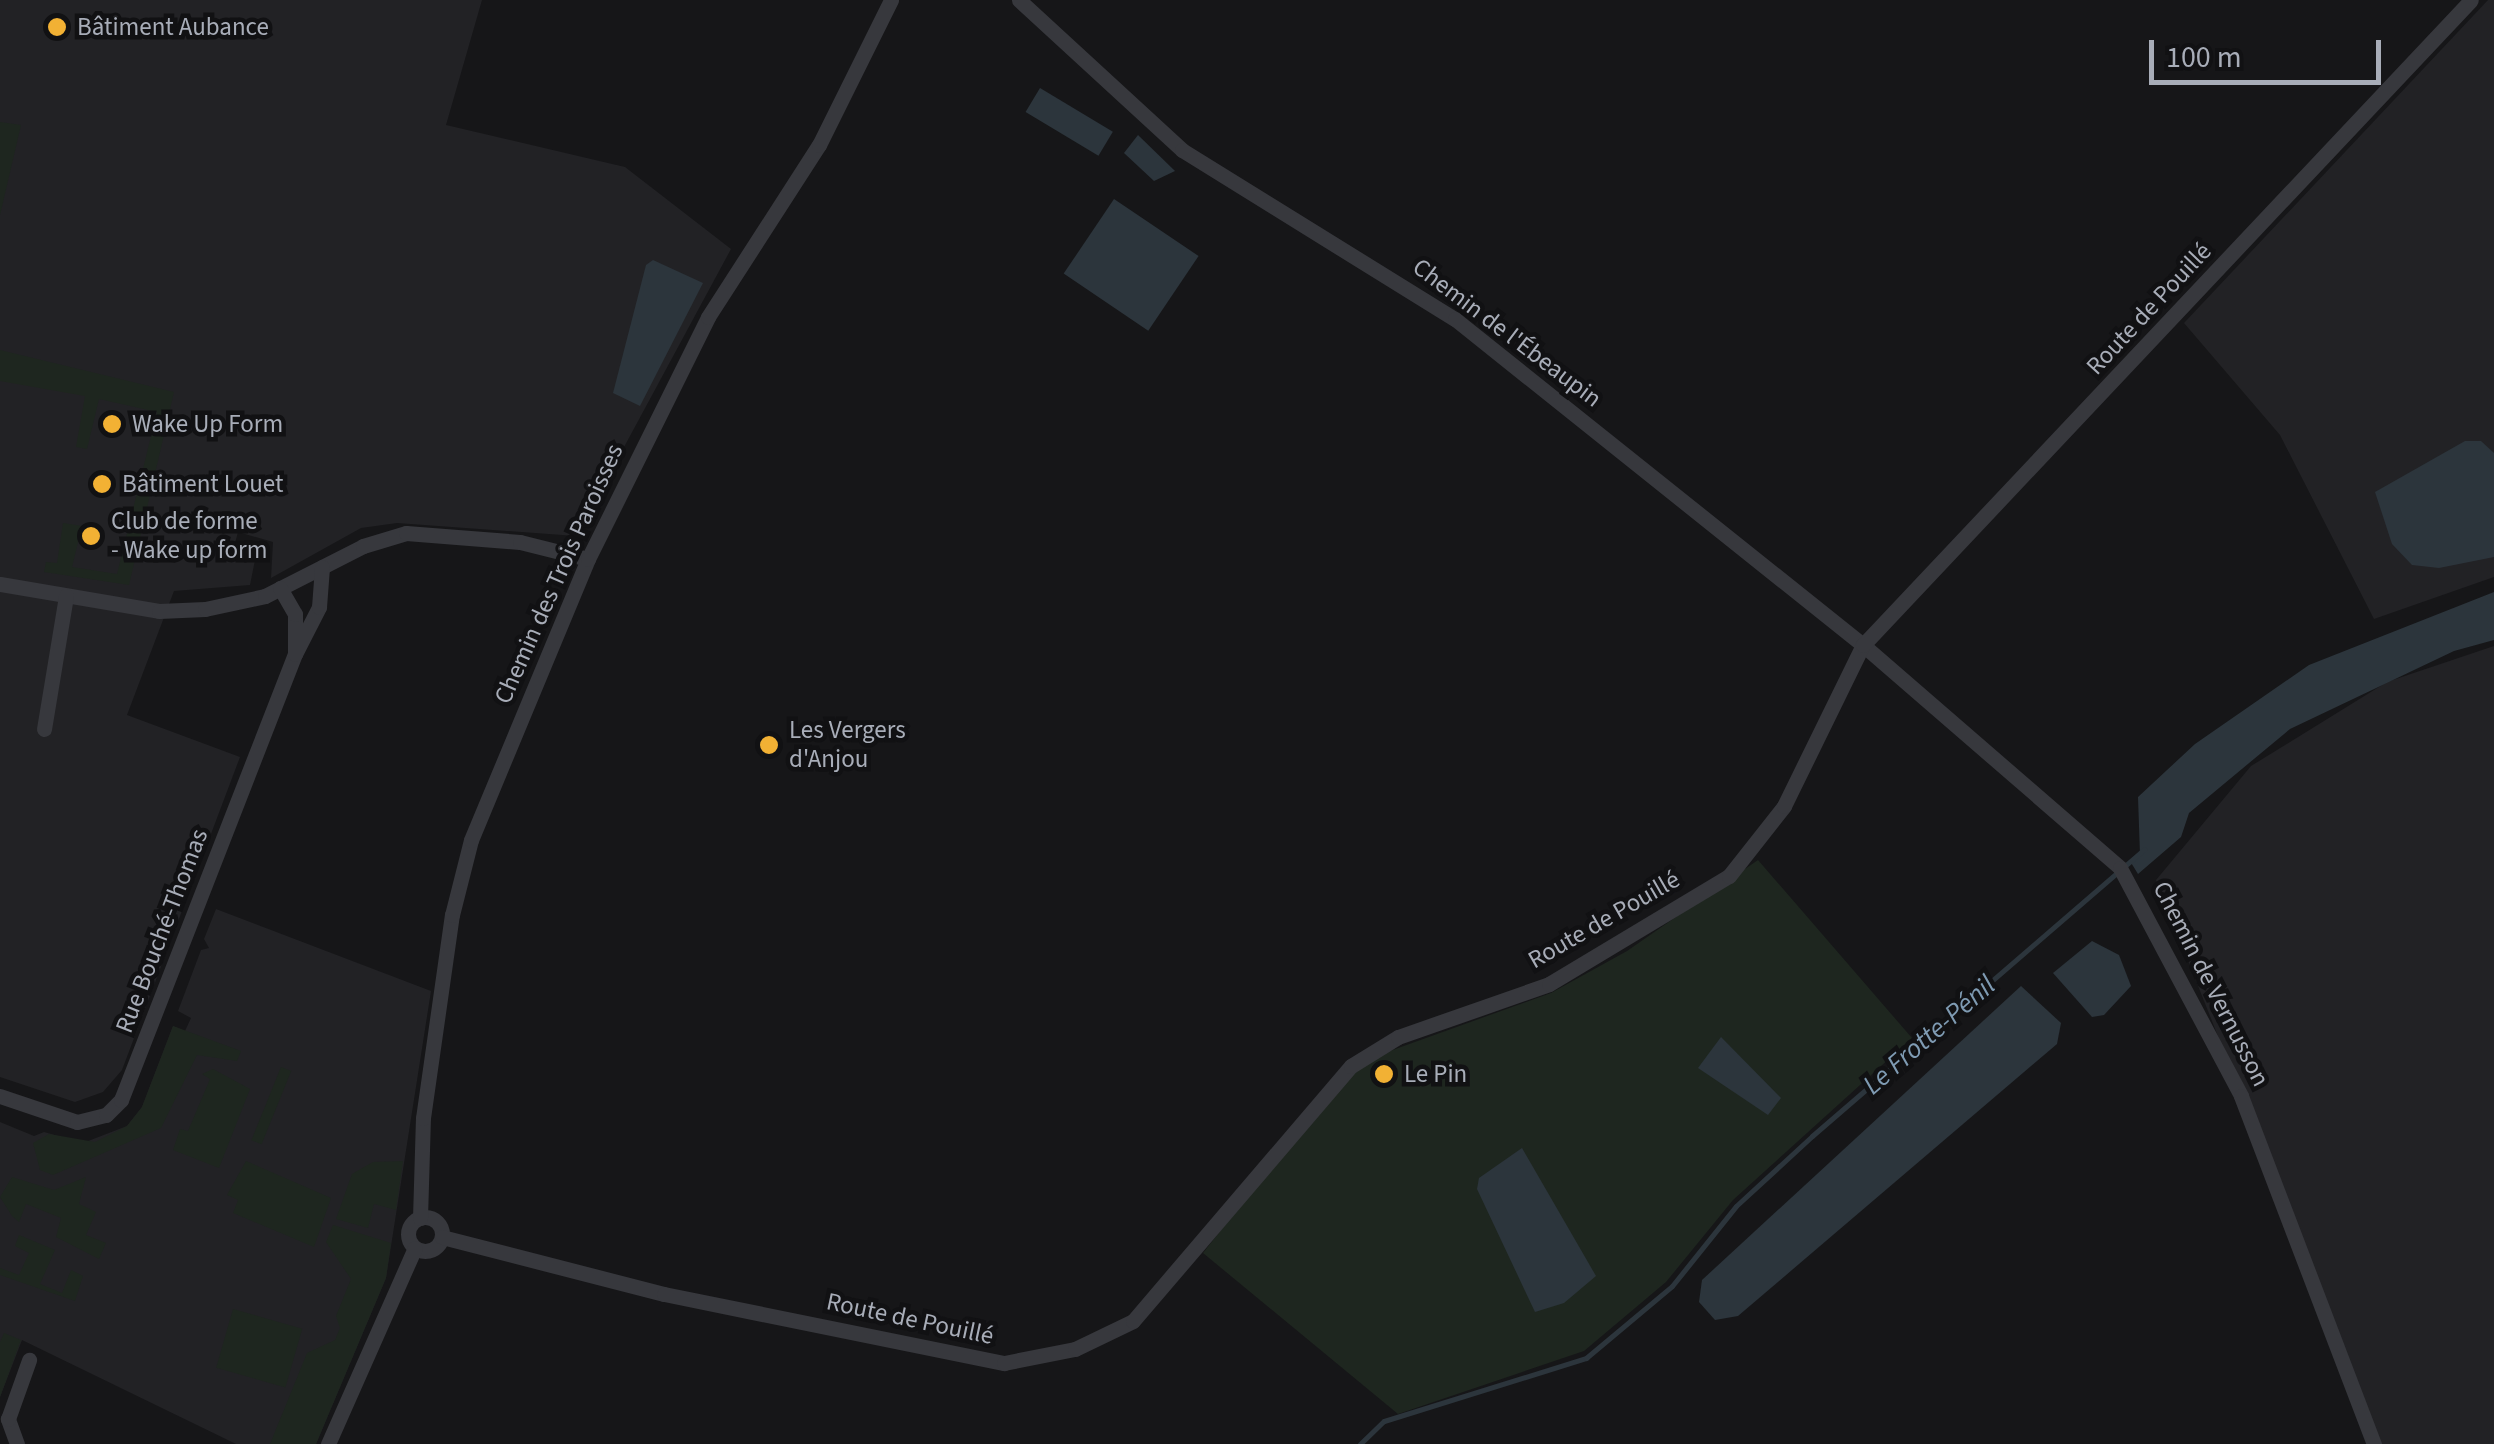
<!DOCTYPE html>
<html>
<head>
<meta charset="utf-8">
<style>
	body { margin:0 }
	#map { position:relative; width:2494px; height:1444px; overflow:hidden; background:#161618; font-family:"Source Sans 3",sans-serif }
	div>[style] { position:absolute }
	[style*='--x'] { left:calc(var(--x)*1px); top:calc(var(--y)*1px); width:calc(var(--w)*1px); rotate:calc(var(--a)*1deg) }
	.built>* { inset:0; background:#222225 }
	.green>* { inset:0; background:#1e261f; transform-origin:0 0 }
	.water>* { inset:0; background:#2c353c; transform-origin:0 0 }
	.stream>* { height:5px; margin:-2.5px; padding:0 2.5px; transform-origin:2.5px; border-radius:2.5px; background:#2c353c }
	.street>* { height:15px; margin:-7.5px; padding:0 7.5px; transform-origin:7.5px; border-radius:7.5px; background:#37383d }
	.street>.ring { margin:-7.5px; padding:0; box-sizing:content-box; background:none; border:15px solid #37383d; border-radius:50% }
	.dots>* { width:28px; height:28px; translate:-50% -50%; box-sizing:border-box; border:5px solid #111113; border-radius:50% }
	span { translate:-50% -50%; white-space:nowrap; text-align:center; line-height:1.15; -webkit-text-stroke:9px #111113; paint-order:stroke }
	.poi-label { font-size:25px; color:#a8adb8 }
	.left { translate:0 -50%; text-align:left }
	.street-label { font-size:25px; color:#a8adb8 }
	.water-label { font-size:28px; color:#7f9bb3; font-style:italic }
	.scale { position:absolute; left:2149px; top:40px; width:232px; height:45px; box-sizing:border-box; border:5px solid #a8adb8; border-top:0; padding-left:12px; font-size:30px; line-height:35px; white-space:nowrap; color:#a8adb8; -webkit-text-stroke:8px #111113; paint-order:stroke }
</style>
</head>
<body>
<div id="map">
	<div class="built">
		<div style="clip-path:polygon(0 0,482px 0,446px 125px,625px 167px,731px 249px,576px 536px,397px 523px,361px 528px,271px 578px,273px 542px,238px 532px,232px 554px,255px 560px,250px 585px,174px 591px,127px 715px,240px 757px,122px 1070px,103px 1092px,75px 1102px,0 1077px)"></div>
		<div style="clip-path:polygon(2488px 0,2494px 0,2494px 577px,2374px 619px,2280px 435px,2184px 323px)"></div>
		<div style="clip-path:polygon(2494px 646px,2494px 1444px,2380px 1444px,2156px 880px,2251px 766px,2387px 682px)"></div>
		<div style="clip-path:polygon(216px 909px,431px 991px,386px 1278px,316px 1444px,236px 1444px,22px 1340px,0 1397px,0 1122px,34px 1136px,44px 1132px,83px 1143px,127px 1126px,142px 1107px,173px 1026px,185px 1031px,191px 1018px,178px 1011px,201px 950px,209px 948px,204px 939px)"></div>
	</div>
	<div class="green">
		<div style="clip-path:polygon(0 122px,21px 125px,0 215px)"></div>
		<div style="clip-path:polygon(0 350px,174px 392px,129px 585px,44px 572px,46px 562px,57px 563px,63px 523px,82px 526px,72px 567px,117px 574px,157px 412px,99px 399px,87px 449px,76px 447px,85px 396px,0 381px)"></div>
		<div style="clip-path:polygon(1758px 860px,1912px 1038px,1733px 1200px,1666px 1282px,1584px 1351px,1398px 1414px,1203px 1253px,1325px 1098px,1376px 1056px,1551px 993px,1627px 951px)"></div>
		<div style="clip-path:polygon(173px 1026px,241px 1051px,237px 1061px,197px 1055px,161px 1128px,53px 1175px,40px 1170px,33px 1143px,49px 1134px,95px 1142px,127px 1126px,142px 1107px)"></div>
		<div style="left:281px;top:1067px;width:11px;height:79px;rotate:22deg"></div>
		<div style="clip-path:polygon(213px 1069px,250px 1089px,219px 1168px,173px 1150px,180px 1129px,188px 1131px,210px 1079px,202px 1074px)"></div>
		<div style="clip-path:polygon(246px 1161px,331px 1198px,314px 1247px,233px 1213px,238px 1200px,227px 1195px)"></div>
		<div style="clip-path:polygon(403px 1161px,396px 1210px,374px 1204px,368px 1228px,336px 1219px,352px 1174px,373px 1162px)"></div>
		<div style="clip-path:polygon(12px 1177px,54px 1190px,86px 1177px,79px 1204px,96px 1212px,86px 1235px,106px 1243px,99px 1259px,56px 1237px,61px 1218px,26px 1204px,19px 1222px,12px 1216px,0 1197px)"></div>
		<div style="clip-path:polygon(333px 1225px,391px 1243px,386px 1278px,316px 1444px,270px 1444px,307px 1353px,335px 1340px,340px 1328px,336px 1316px,351px 1279px,326px 1242px)"></div>
		<div style="clip-path:polygon(19px 1235px,55px 1250px,40px 1284px,62px 1293px,71px 1270px,83px 1276px,75px 1301px,0 1275px,0 1268px,19px 1275px,29px 1253px,15px 1246px)"></div>
		<div style="left:233px;top:1309px;width:72px;height:61px;rotate:16deg"></div>
		<div style="clip-path:polygon(4px 1333px,21px 1340px,0 1397px,0 1342px)"></div>
	</div>
	<div class="water">
		<div style="left:1040px;top:88px;width:85px;height:28px;rotate:31deg"></div>
		<div style="clip-path:polygon(1138px 135px,1175px 171px,1154px 181px,1124px 153px)"></div>
		<div style="left:1114px;top:199px;width:102px;height:90px;rotate:34deg"></div>
		<div style="clip-path:polygon(653px 260px,703px 283px,640px 406px,613px 393px,646px 265px)"></div>
		<div style="clip-path:polygon(2465px 441px,2481px 441px,2494px 453px,2494px 557px,2439px 568px,2412px 565px,2392px 544px,2375px 492px)"></div>
		<div style="clip-path:polygon(2494px 592px,2494px 640px,2454px 651px,2290px 729px,2189px 813px,2181px 837px,2138px 874px,2130px 861px,2140px 855px,2138px 797px,2195px 744px,2309px 665px)"></div>
		<div style="clip-path:polygon(2092px 941px,2119px 955px,2131px 986px,2104px 1015px,2092px 1017px,2053px 973px)"></div>
		<div style="clip-path:polygon(2021px 986px,2061px 1023px,2057px 1044px,1738px 1316px,1715px 1320px,1699px 1302px,1702px 1280px)"></div>
		<div style="clip-path:polygon(1721px 1037px,1781px 1098px,1768px 1115px,1698px 1068px)"></div>
		<div style="clip-path:polygon(1522px 1148px,1596px 1276px,1564px 1303px,1535px 1312px,1477px 1189px,1479px 1178px)"></div>
	</div>
	<div class="stream">
		<div style="--x:1360;--y:1444;--w:33;--a:-44"></div>
		<div style="--x:1384;--y:1421;--w:212;--a:-17.3"></div>
		<div style="--x:1586;--y:1358;--w:112;--a:-39.9"></div>
		<div style="--x:1672;--y:1286;--w:102;--a:-51.3"></div>
		<div style="--x:1736;--y:1206;--w:103;--a:-42.6"></div>
		<div style="--x:1812;--y:1136;--w:439;--a:-40.8"></div>
	</div>
	<div class="street">
		<div style="--x:1019;--y:0;--w:222;--a:42.6"></div>
		<div style="--x:1182;--y:150;--w:321;--a:31.8"></div>
		<div style="--x:1455;--y:319;--w:522;--a:38.63"></div>
		<div style="--x:1863;--y:645;--w:340;--a:40.9"></div>
		<div style="--x:2120;--y:868;--w:258;--a:62"></div>
		<div style="--x:2241;--y:1096;--w:373;--a:69.1"></div>
		<div style="--x:0;--y:584;--w:161;--a:9.6"></div>
		<div style="--x:159;--y:611;--w:46;--a:-2.5"></div>
		<div style="--x:205;--y:609;--w:61;--a:-12.2"></div>
		<div style="--x:265;--y:596;--w:110;--a:-27"></div>
		<div style="--x:363;--y:546;--w:45;--a:-16.8"></div>
		<div style="--x:406;--y:533;--w:114;--a:4.5"></div>
		<div style="--x:520;--y:542;--w:70;--a:14"></div>
		<div style="--x:295;--y:654;--w:53;--a:-62.9"></div>
		<div style="--x:319;--y:607;--w:40;--a:-85.7"></div>
		<div style="--x:44;--y:729;--w:135;--a:-80.6"></div>
		<div style="--x:0;--y:1096;--w:81;--a:18.7"></div>
		<div style="--x:77;--y:1122;--w:30;--a:-14"></div>
		<div style="--x:106;--y:1115;--w:21;--a:-45"></div>
		<div style="--x:121;--y:1100;--w:479;--a:-68.7"></div>
		<div style="--x:295;--y:654;--w:40;--a:-90"></div>
		<div style="--x:295;--y:614;--w:30;--a:-120"></div>
		<div class="ring" style="left:408px;top:1217px;width:19px;height:19px"></div>
		<div style="--x:420;--y:1218;--w:100;--a:-88.3"></div>
		<div style="--x:423;--y:1118;--w:205;--a:-81.9"></div>
		<div style="--x:452;--y:915;--w:77;--a:-75.8"></div>
		<div style="--x:471;--y:840;--w:304;--a:-67.4"></div>
		<div style="--x:588;--y:559;--w:270;--a:-63.6"></div>
		<div style="--x:708;--y:317;--w:205;--a:-57.2"></div>
		<div style="--x:819;--y:145;--w:162;--a:-63.6"></div>
		<div style="--x:442;--y:1237;--w:229;--a:14.4"></div>
		<div style="--x:664;--y:1294;--w:347;--a:11.5"></div>
		<div style="--x:1004;--y:1363;--w:72;--a:-11.2"></div>
		<div style="--x:1075;--y:1349;--w:64;--a:-25.8"></div>
		<div style="--x:1133;--y:1321;--w:335;--a:-49.5"></div>
		<div style="--x:1351;--y:1066;--w:55;--a:-31.7"></div>
		<div style="--x:1398;--y:1037;--w:160;--a:-19.3"></div>
		<div style="--x:1549;--y:984;--w:210;--a:-31"></div>
		<div style="--x:1729;--y:876;--w:89;--a:-51.8"></div>
		<div style="--x:1784;--y:806;--w:179;--a:-63.9"></div>
		<div style="--x:1863;--y:645;--w:886;--a:-46.69"></div>
		<div style="--x:17;--y:1444;--w:27;--a:-110"></div>
		<div style="--x:8;--y:1419;--w:63;--a:-70.4"></div>
		<div style="--x:328;--y:1444;--w:214;--a:-66.1"></div>
	</div>
	<div class="dots">
		<div style="left:57px;top:27px;background:#f2b134"></div>
		<div style="left:112px;top:424px;background:#f2b134"></div>
		<div style="left:102px;top:484px;background:#f2b134"></div>
		<div style="left:91px;top:536px;background:#f2b134"></div>
		<div style="left:769px;top:745px;background:#f2b134"></div>
		<div style="left:1384px;top:1074px;background:#f2b134"></div>
	</div>
	<div class="poi-label">
		<span class="left" style="left:77px;top:27px">Bâtiment Aubance</span>
		<span class="left" style="left:132px;top:424px">Wake Up Form</span>
		<span class="left" style="left:122px;top:484px">Bâtiment Louet</span>
		<span class="left" style="left:111px;top:536px">Club de forme<br>- Wake up form</span>
		<span class="left" style="left:789px;top:745px">Les Vergers<br>d'Anjou</span>
		<span class="left" style="left:1404px;top:1074px">Le Pin</span>
	</div>
	<div class="street-label">
		<span style="left:2149px;top:309px;rotate:-47deg">Route de Pouillé</span>
		<span style="left:1507px;top:333px;rotate:37deg">Chemin de l'Ébeaupin</span>
		<span style="left:559px;top:574px;rotate:-66deg">Chemin des Trois Paroisses</span>
		<span style="left:1604px;top:920px;rotate:-30deg">Route de Pouillé</span>
		<span style="left:162px;top:931px;rotate:-69deg">Rue Bouché-Thomas</span>
		<span style="left:2211px;top:984px;rotate:63deg">Chemin de Vernusson</span>
		<span style="left:910px;top:1319px;rotate:12deg">Route de Pouillé</span>
	</div>
	<div class="water-label">
		<span style="left:1929px;top:1035px;rotate:-41deg">Le Frotte-Pénil</span>
	</div>
	<div class="scale">100 m</div>
</div>
</body>
</html>
